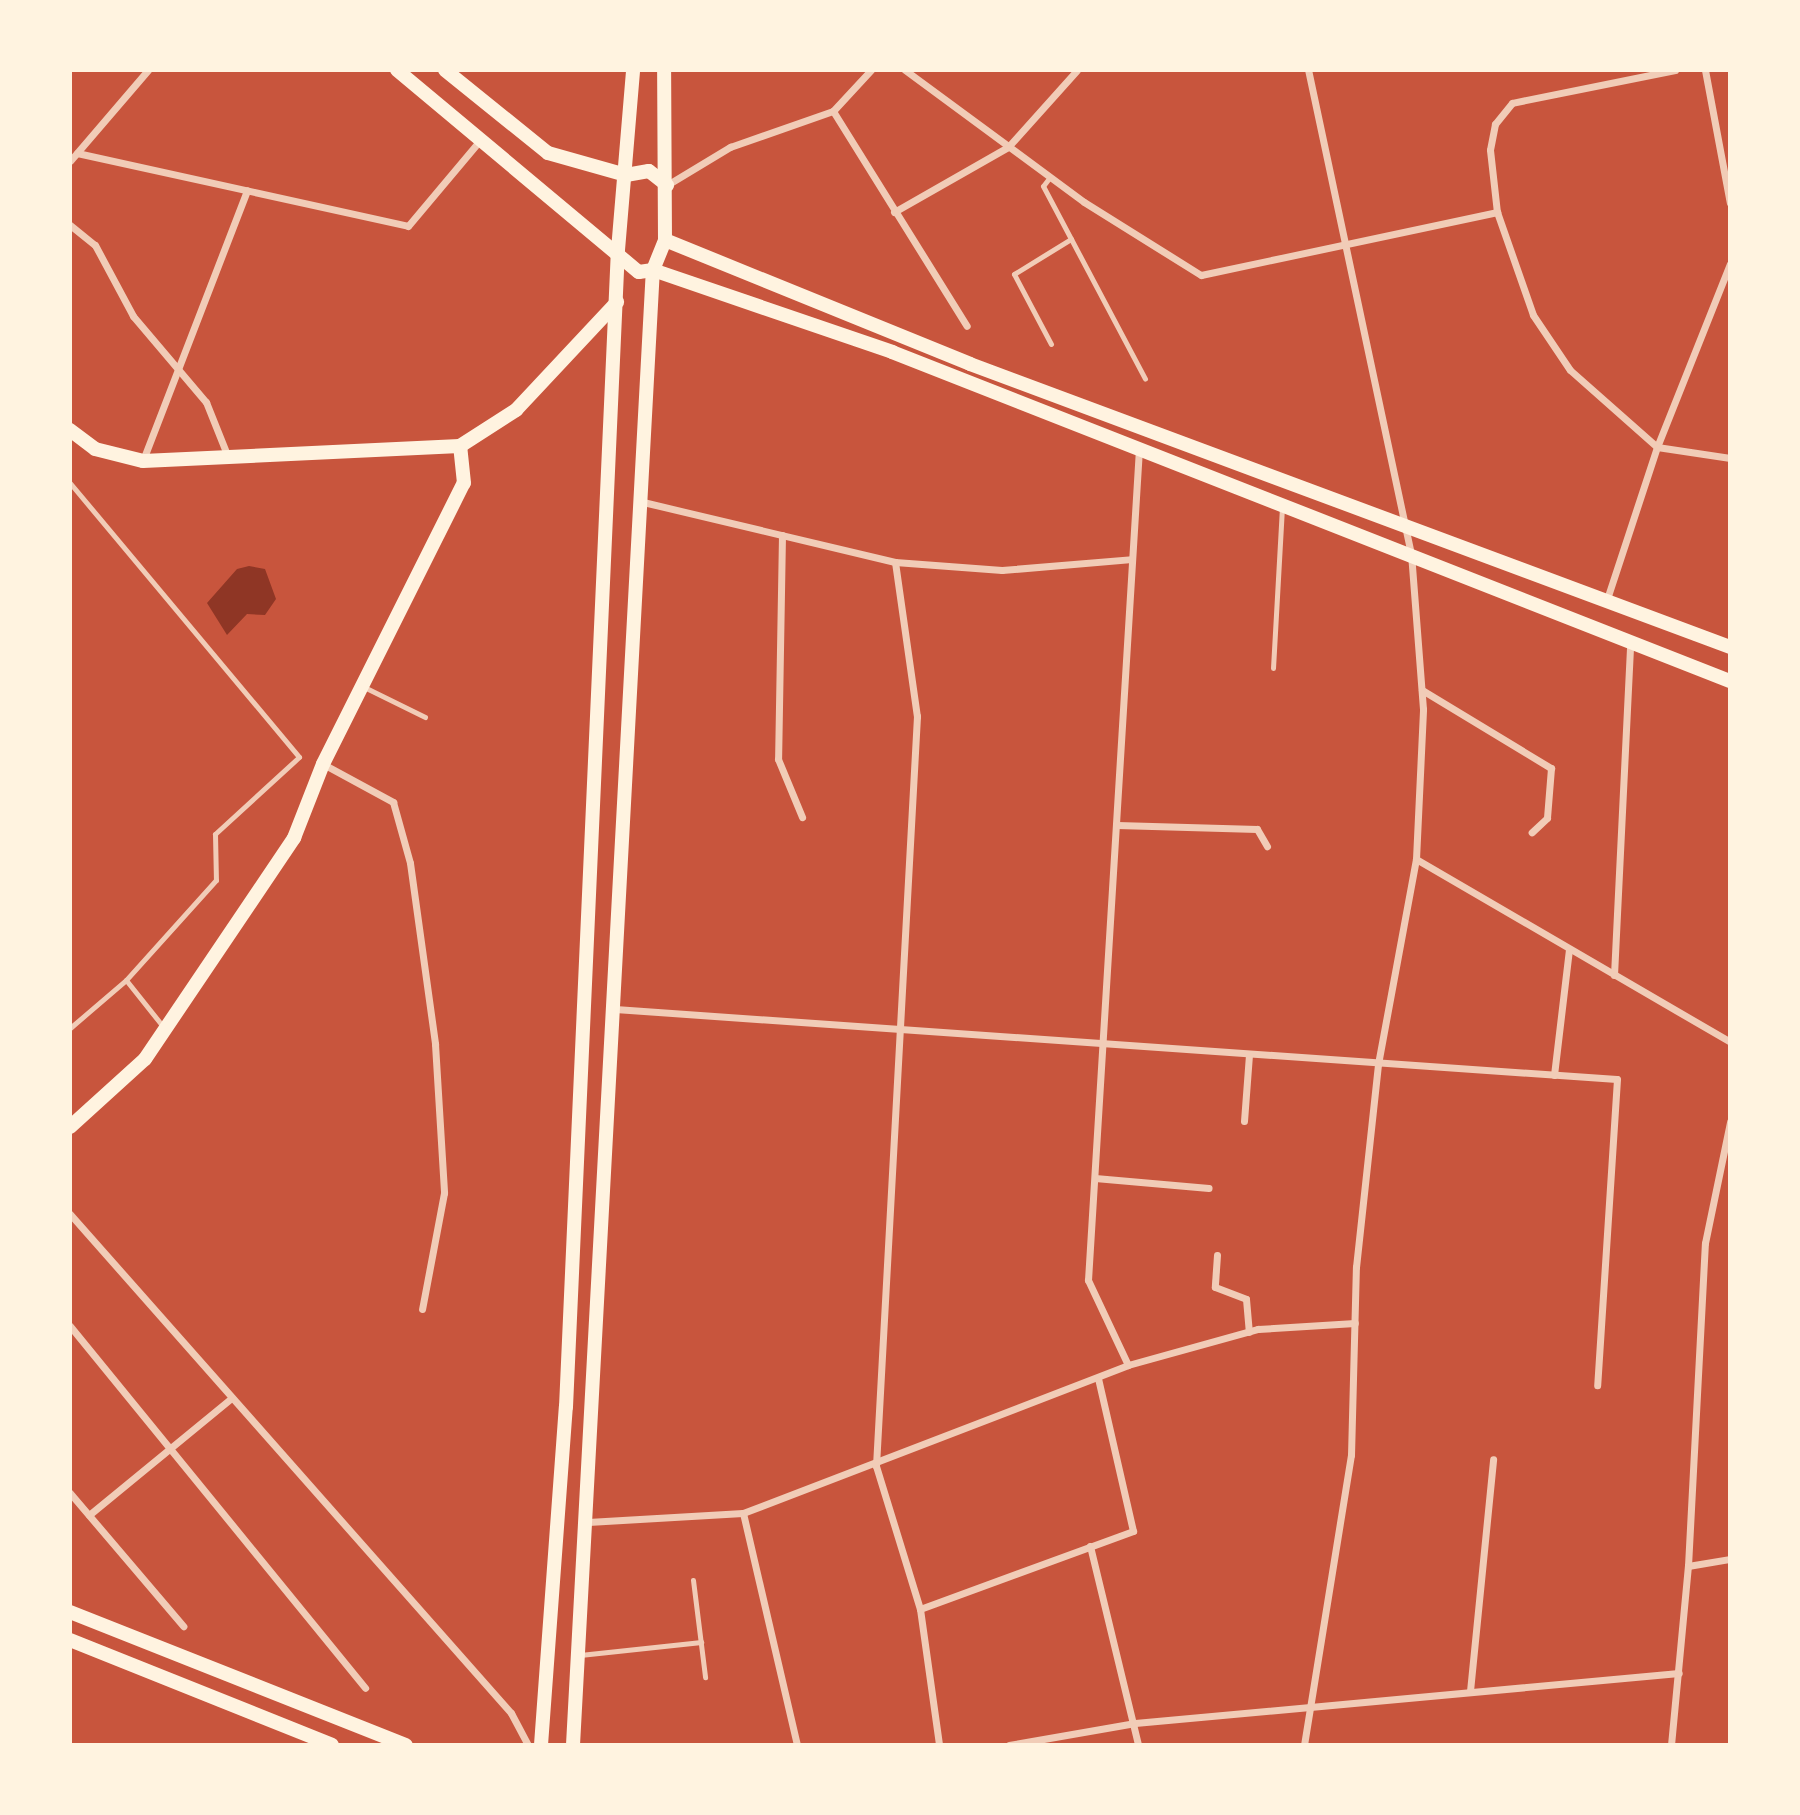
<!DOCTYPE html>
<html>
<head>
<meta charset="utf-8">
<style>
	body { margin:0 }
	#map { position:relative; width:1800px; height:1815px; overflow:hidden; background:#c8553d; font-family:Overpass,sans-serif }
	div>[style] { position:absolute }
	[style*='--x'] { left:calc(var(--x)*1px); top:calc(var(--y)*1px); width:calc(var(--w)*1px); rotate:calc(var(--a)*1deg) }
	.water>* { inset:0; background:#8f3625 }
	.service>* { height:5px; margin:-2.5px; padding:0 2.5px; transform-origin:2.5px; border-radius:2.5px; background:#f1ccb7 }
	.minor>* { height:7px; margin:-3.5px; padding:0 3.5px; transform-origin:3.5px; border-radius:3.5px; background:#f1ccb7 }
	.secondary>* { height:14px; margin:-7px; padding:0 7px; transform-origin:7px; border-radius:7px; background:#fff3e0 }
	span { translate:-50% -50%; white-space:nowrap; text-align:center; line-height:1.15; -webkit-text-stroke:5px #fff3e0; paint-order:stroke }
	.frame { position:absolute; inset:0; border:72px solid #fff3e0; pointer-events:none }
</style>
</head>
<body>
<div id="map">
	<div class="water">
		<div style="clip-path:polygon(249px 566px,265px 569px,276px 599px,265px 615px,247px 614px,227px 635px,207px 603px,237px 569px)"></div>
	</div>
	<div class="service">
		<div style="--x:1050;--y:177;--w:11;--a:128"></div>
		<div style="--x:1043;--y:186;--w:218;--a:62.1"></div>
		<div style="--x:1051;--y:344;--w:79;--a:-117.9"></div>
		<div style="--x:1014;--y:274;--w:67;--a:-31.6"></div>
		<div style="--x:70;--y:483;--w:357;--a:50.1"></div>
		<div style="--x:299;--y:757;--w:114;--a:137.5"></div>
		<div style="--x:215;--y:834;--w:46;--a:88.8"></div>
		<div style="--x:216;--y:880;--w:135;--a:132"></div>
		<div style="--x:126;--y:980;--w:63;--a:51.5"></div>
		<div style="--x:1273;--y:668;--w:161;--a:-86.8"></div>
		<div style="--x:364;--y:687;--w:68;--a:26.2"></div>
		<div style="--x:70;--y:1028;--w:74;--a:-40.6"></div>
		<div style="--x:693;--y:1580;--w:98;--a:82.9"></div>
		<div style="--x:580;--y:1655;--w:122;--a:-6.1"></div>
	</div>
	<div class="minor">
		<div style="--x:905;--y:70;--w:222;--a:36.4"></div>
		<div style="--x:1084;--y:202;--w:138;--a:32"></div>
		<div style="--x:1201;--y:275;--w:303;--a:-12"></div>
		<div style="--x:1675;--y:70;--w:166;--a:168.6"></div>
		<div style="--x:1512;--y:103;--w:27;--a:129"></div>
		<div style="--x:1495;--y:124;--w:26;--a:101"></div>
		<div style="--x:1490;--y:150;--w:62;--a:83.6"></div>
		<div style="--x:1497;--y:212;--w:109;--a:70.7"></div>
		<div style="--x:1533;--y:315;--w:66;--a:56.1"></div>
		<div style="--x:1570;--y:370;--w:116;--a:41.5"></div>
		<div style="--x:1657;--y:447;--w:74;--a:8.6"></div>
		<div style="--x:1705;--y:70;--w:135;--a:79.4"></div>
		<div style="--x:833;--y:111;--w:253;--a:58.1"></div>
		<div style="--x:77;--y:153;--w:339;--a:12.4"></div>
		<div style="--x:408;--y:226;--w:114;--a:-50"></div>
		<div style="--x:70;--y:161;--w:120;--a:-49.4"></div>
		<div style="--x:667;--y:185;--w:74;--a:-31.1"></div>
		<div style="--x:730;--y:147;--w:109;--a:-19.3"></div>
		<div style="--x:833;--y:111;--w:56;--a:-47.2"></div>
		<div style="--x:894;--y:212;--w:131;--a:-29.7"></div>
		<div style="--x:1008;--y:147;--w:103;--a:-48.1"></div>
		<div style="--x:70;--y:225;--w:32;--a:39"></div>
		<div style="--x:95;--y:245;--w:81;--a:61.8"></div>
		<div style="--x:133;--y:316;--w:113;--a:49.7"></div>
		<div style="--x:206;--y:402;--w:59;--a:68.2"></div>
		<div style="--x:143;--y:460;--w:289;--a:-68.9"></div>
		<div style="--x:643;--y:502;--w:259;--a:13.4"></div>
		<div style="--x:895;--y:562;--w:107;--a:4.3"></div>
		<div style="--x:1002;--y:570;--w:130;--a:-4.8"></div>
		<div style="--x:782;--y:535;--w:224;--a:91"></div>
		<div style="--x:778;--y:759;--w:63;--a:67.5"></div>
		<div style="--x:895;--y:562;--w:156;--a:81.9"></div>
		<div style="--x:917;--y:716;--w:751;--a:93.13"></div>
		<div style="--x:876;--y:1466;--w:150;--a:72.9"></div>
		<div style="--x:920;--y:1609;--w:137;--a:82"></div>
		<div style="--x:1607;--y:599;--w:160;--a:-71.8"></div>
		<div style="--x:1657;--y:447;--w:197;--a:-68.3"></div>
		<div style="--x:1422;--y:690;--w:151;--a:31.2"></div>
		<div style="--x:1551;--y:768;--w:50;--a:94.6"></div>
		<div style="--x:1547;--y:818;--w:21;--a:137"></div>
		<div style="--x:323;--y:764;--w:80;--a:28.5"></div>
		<div style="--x:393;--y:802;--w:63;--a:74.4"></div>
		<div style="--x:410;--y:863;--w:183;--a:82.1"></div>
		<div style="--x:435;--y:1044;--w:149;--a:86.5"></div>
		<div style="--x:444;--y:1193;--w:118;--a:100.7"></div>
		<div style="--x:1117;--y:825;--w:140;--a:1.6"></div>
		<div style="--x:1257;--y:829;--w:20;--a:60"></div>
		<div style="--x:1416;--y:859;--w:363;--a:30.2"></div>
		<div style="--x:1614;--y:975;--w:333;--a:-87.2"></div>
		<div style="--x:615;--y:1009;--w:1004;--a:4"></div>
		<div style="--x:1617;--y:1079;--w:307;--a:93.7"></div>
		<div style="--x:1554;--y:1075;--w:127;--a:-83.2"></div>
		<div style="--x:1244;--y:1121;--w:66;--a:-85.7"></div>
		<div style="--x:1095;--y:1178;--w:114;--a:5"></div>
		<div style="--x:70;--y:1214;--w:666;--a:48.53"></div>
		<div style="--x:511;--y:1713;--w:36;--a:62"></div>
		<div style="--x:1217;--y:1255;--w:32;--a:94"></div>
		<div style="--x:1215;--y:1287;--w:33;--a:21"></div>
		<div style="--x:1246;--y:1299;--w:33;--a:85"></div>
		<div style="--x:70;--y:1326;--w:467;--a:50.8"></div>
		<div style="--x:1128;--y:1365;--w:94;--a:-115.2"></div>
		<div style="--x:1088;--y:1280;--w:833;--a:-86.49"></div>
		<div style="--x:70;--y:1493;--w:175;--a:49.6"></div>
		<div style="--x:743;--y:1513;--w:238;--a:76.9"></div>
		<div style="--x:89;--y:1515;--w:183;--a:-39.4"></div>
		<div style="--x:588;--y:1522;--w:155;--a:-3.3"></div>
		<div style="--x:743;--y:1513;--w:412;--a:-21"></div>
		<div style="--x:1128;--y:1365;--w:135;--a:-15.5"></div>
		<div style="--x:1258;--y:1329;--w:97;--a:-3.5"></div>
		<div style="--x:1090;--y:1546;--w:205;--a:76.4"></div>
		<div style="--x:1688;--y:1566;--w:323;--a:-87"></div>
		<div style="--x:1705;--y:1243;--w:124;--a:-78.3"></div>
		<div style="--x:920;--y:1609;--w:227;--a:-20.1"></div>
		<div style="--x:1133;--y:1531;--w:157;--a:-102.9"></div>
		<div style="--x:1470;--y:1691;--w:233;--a:-84.3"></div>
		<div style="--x:1009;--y:1745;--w:128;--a:-9.9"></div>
		<div style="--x:1135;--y:1723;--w:546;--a:-5.25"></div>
		<div style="--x:1304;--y:1745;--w:294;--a:-80.8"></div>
		<div style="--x:1351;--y:1455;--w:188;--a:-88.5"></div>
		<div style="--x:1356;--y:1267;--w:204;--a:-83.8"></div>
		<div style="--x:1378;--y:1064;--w:208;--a:-79.5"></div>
		<div style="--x:1416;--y:859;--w:150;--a:-87.3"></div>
		<div style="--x:1423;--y:709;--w:155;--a:-94.4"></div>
		<div style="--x:1411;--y:554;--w:495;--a:-102"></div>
		<div style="--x:1671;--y:1745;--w:180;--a:-84.6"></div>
		<div style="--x:1688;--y:1566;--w:43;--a:-9.5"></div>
	</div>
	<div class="secondary">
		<div style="--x:397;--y:70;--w:315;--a:39.9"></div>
		<div style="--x:639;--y:272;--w:14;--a:-8"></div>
		<div style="--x:653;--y:270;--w:253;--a:18.9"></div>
		<div style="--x:892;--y:352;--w:900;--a:21.44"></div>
		<div style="--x:445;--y:70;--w:132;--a:38.9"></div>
		<div style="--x:548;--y:153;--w:81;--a:15.8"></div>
		<div style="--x:626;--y:175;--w:23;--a:-10"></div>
		<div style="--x:649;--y:171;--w:23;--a:38"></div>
		<div style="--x:665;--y:240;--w:329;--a:22.1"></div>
		<div style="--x:970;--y:364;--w:811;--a:20.42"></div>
		<div style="--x:70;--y:430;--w:31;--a:37"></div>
		<div style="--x:95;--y:449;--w:49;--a:14"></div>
		<div style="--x:143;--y:461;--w:317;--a:-2.7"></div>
		<div style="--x:460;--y:446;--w:67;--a:-32.7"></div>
		<div style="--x:516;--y:410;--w:148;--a:-46.9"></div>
		<div style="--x:70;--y:1127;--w:101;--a:-42.2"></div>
		<div style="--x:145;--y:1059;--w:267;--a:-56"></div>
		<div style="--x:294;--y:838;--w:79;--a:-68.6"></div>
		<div style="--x:323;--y:764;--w:314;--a:-63.4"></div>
		<div style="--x:464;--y:483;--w:37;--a:-96"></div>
		<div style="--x:70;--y:1612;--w:361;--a:21.6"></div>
		<div style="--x:70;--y:1640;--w:282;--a:21.8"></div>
		<div style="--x:541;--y:1745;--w:339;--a:-85.8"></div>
		<div style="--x:566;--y:1407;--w:1158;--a:-87.43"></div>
		<div style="--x:618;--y:250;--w:181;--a:-85.2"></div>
		<div style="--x:573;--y:1745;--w:1477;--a:-86.9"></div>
		<div style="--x:653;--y:270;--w:32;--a:-68"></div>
		<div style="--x:665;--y:240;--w:170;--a:-90.3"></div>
	</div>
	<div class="frame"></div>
</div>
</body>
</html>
